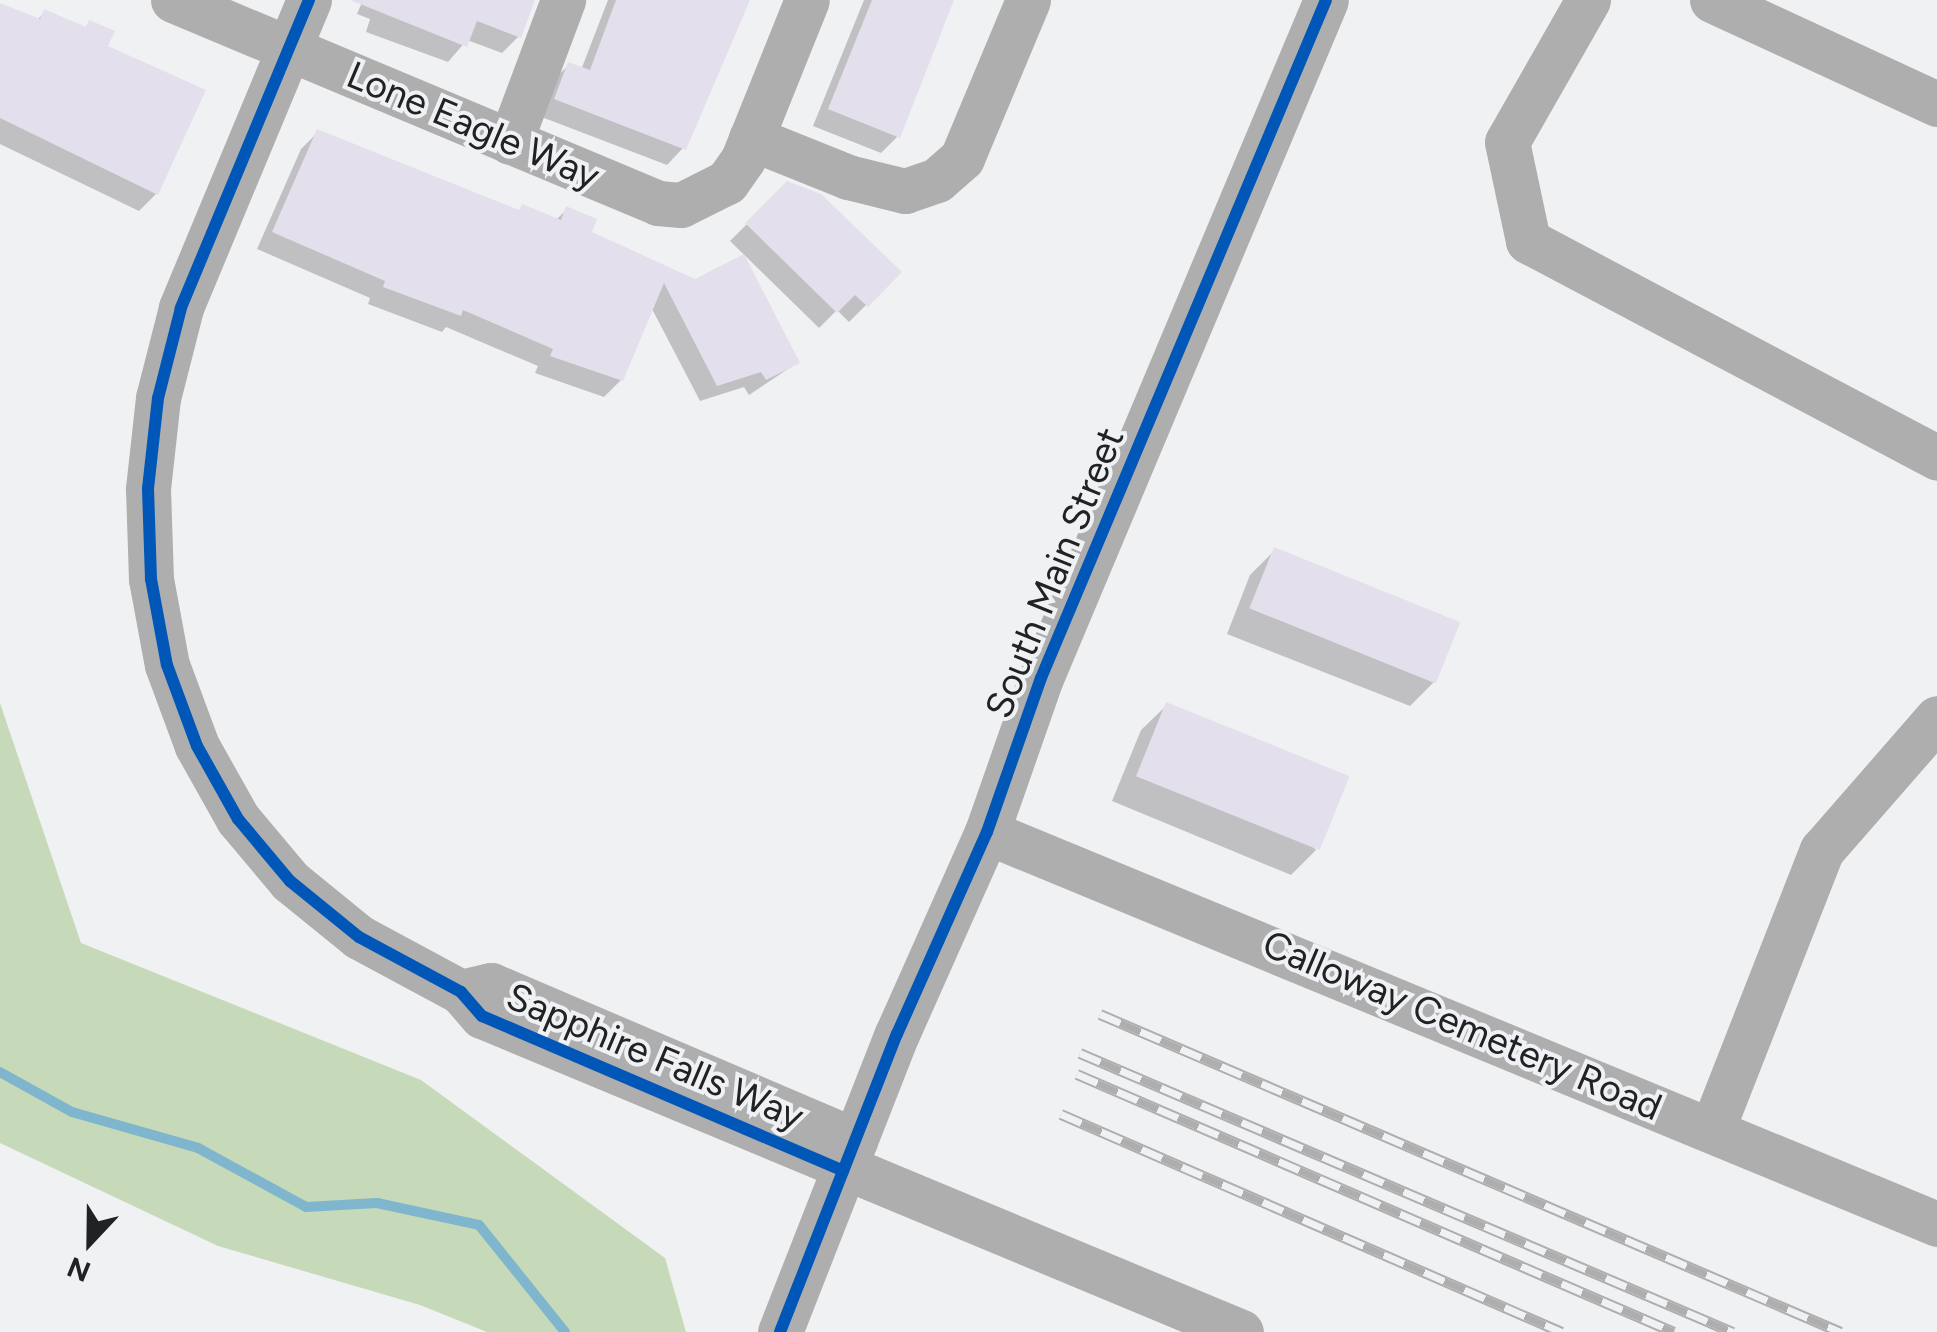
<!DOCTYPE html>
<html>
<head>
<meta charset="utf-8">
<style>
	body { margin:0 }
	#map { position:relative; width:1937px; height:1332px; overflow:hidden; background:#f0f1f3; font-family:Figtree,sans-serif }
	div>[style] { position:absolute }
	[style*='--x'] { left:calc(var(--x)*1px); top:calc(var(--y)*1px); width:calc(var(--w)*1px); rotate:calc(var(--a)*1deg) }
	.forest>* { inset:0; background:#c6daba }
	.shadow>* { inset:0; background:#0003 }
	.stream>* { height:10px; margin:-5px; padding:0 5px; transform-origin:5px; border-radius:5px; background:#7fb6cd }
	.building>* { inset:0; background:#e4dfec; transform-origin:0 0 }
	.minor>* { height:45px; margin:-22.5px; padding:0 22.5px; transform-origin:22.5px; border-radius:22.5px; background:#aeaeae }
	.rail>* { height:11px; margin-top:-5.5px; transform-origin:0; background:repeating-linear-gradient(90deg,#eff1f4 0 22px,#aeaeaf 0 44px); box-sizing:border-box; border-block:2px solid #aeaeaf }
	.cycleway>* { height:12px; margin:-6px; padding:0 6px; transform-origin:6px; border-radius:6px; background:#0057b8 }
	span { translate:-50% -50%; white-space:nowrap; text-align:center; line-height:1.15; -webkit-text-stroke:8px #eff1f4; paint-order:stroke }
	.street-label { font-size:38px; color:#212223 }
	.north { position:absolute; left:40px; top:1192px; width:100px; height:100px; -webkit-text-stroke:8px #eff1f4; paint-order:stroke; rotate:202deg; font-size:28px; font-weight:700; line-height:40px; text-align:center; color:#212223 }
	.north::after { content:''; display:block; margin:auto; width:35px; height:45px; background:#212223; clip-path:polygon(50% 0,100% 100%,50% 72%,0 100%) }
</style>
</head>
<body>
<div id="map">
	<div class="forest">
		<div style="clip-path:polygon(0 703px,81px 943px,421px 1080px,665px 1258px,686px 1332px,487px 1332px,420px 1305px,218px 1246px,0 1143px)"></div>
	</div>
	<div class="shadow">
		<div style="clip-path:polygon(363px 0,532px 0,519px 36px,502px 53px,467px 40px,448px 62px,366px 32px,370px 19px,357px 14px)"></div>
		<div style="clip-path:polygon(608px 0,748px 0,683px 148px,667px 165px,539px 116px,552px 81px,569px 65px,581px 70px)"></div>
		<div style="clip-path:polygon(864px 0,953px 0,898px 136px,881px 153px,813px 126px)"></div>
		<div style="clip-path:polygon(0 5px,36px 21px,45px 12px,84px 29px,89px 23px,105px 47px,156px 194px,139px 211px,0 144px)"></div>
		<div style="clip-path:polygon(318px 132px,518px 212px,555px 221px,567px 209px,589px 233px,797px 363px,749px 395px,744px 387px,700px 401px,651px 307px,621px 380px,604px 397px,535px 373px,538px 366px,446px 327px,442px 332px,368px 304px,370px 298px,257px 249px,301px 149px)"></div>
		<div style="clip-path:polygon(787px 184px,898px 273px,849px 322px,837px 310px,819px 328px,730px 241px)"></div>
		<div style="clip-path:polygon(1275px 550px,1436px 680px,1410px 706px,1227px 634px,1250px 575px)"></div>
		<div style="clip-path:polygon(1167px 705px,1316px 850px,1291px 875px,1112px 801px,1141px 730px)"></div>
	</div>
	<div class="stream">
		<div style="--x:0;--y:1072;--w:82;--a:29.1"></div>
		<div style="--x:72;--y:1112;--w:131;--a:15.9"></div>
		<div style="--x:198;--y:1148;--w:123;--a:28.6"></div>
		<div style="--x:306;--y:1207;--w:71;--a:-3.2"></div>
		<div style="--x:377;--y:1203;--w:104;--a:12.2"></div>
		<div style="--x:479;--y:1225;--w:137;--a:51.2"></div>
	</div>
	<div class="building">
		<div style="clip-path:polygon(350px 0,535px 0,521px 38px,477px 21px,467px 47px)"></div>
		<div style="clip-path:polygon(616px 0,750px 0,686px 150px,554px 99px,568px 62px,590px 70px)"></div>
		<div style="clip-path:polygon(872px 0,954px 0,900px 138px,828px 109px)"></div>
		<div style="clip-path:polygon(0 3px,40px 19px,44px 9px,86px 27px,89px 20px,115px 31px,108px 46px,206px 90px,158px 195px,0 118px)"></div>
		<div style="clip-path:polygon(317px 129px,519px 210px,522px 204px,561px 220px,566px 206px,597px 219px,592px 232px,695px 279px,744px 254px,800px 363px,766px 380px,761px 372px,717px 386px,664px 283px,623px 381px,550px 356px,553px 349px,463px 310px,461px 316px,383px 287px,385px 281px,272px 232px)"></div>
		<div style="clip-path:polygon(787px 181px,821px 194px,902px 272px,868px 307px,855px 295px,837px 313px,745px 223px)"></div>
		<div style="left:1274px;top:547px;width:201px;height:66px;rotate:22deg"></div>
		<div style="left:1166px;top:702px;width:198px;height:80px;rotate:22deg"></div>
	</div>
	<div class="minor">
		<div style="--x:173;--y:0;--w:526;--a:22.71"></div>
		<div style="--x:658;--y:203;--w:23;--a:5"></div>
		<div style="--x:681;--y:205;--w:51;--a:-26.6"></div>
		<div style="--x:727;--y:182;--w:28;--a:-55"></div>
		<div style="--x:743;--y:159;--w:171;--a:-68.1"></div>
		<div style="--x:309;--y:0;--w:334;--a:112.6"></div>
		<div style="--x:181;--y:308;--w:93;--a:104.3"></div>
		<div style="--x:158;--y:398;--w:92;--a:96.3"></div>
		<div style="--x:148;--y:489;--w:90;--a:88.1"></div>
		<div style="--x:151;--y:579;--w:87;--a:79.5"></div>
		<div style="--x:167;--y:665;--w:86;--a:69.7"></div>
		<div style="--x:197;--y:746;--w:84;--a:60.7"></div>
		<div style="--x:238;--y:819;--w:81;--a:50"></div>
		<div style="--x:290;--y:881;--w:89;--a:39.1"></div>
		<div style="--x:359;--y:937;--w:116;--a:28.3"></div>
		<div style="--x:461;--y:992;--w:32;--a:49"></div>
		<div style="--x:482;--y:1016;--w:822;--a:22.6"></div>
		<div style="--x:1588;--y:0;--w:163;--a:119.7"></div>
		<div style="--x:1507;--y:142;--w:101;--a:78"></div>
		<div style="--x:1528;--y:241;--w:463;--a:27.9"></div>
		<div style="--x:1712;--y:0;--w:248;--a:24.8"></div>
		<div style="--x:751;--y:138;--w:105;--a:21.9"></div>
		<div style="--x:848;--y:177;--w:59;--a:13.8"></div>
		<div style="--x:905;--y:191;--w:34;--a:-19"></div>
		<div style="--x:937;--y:180;--w:33;--a:-41"></div>
		<div style="--x:962;--y:158;--w:171;--a:-67.3"></div>
		<div style="--x:510;--y:142;--w:152;--a:-69.5"></div>
		<div style="--x:987;--y:832;--w:1028;--a:22.42"></div>
		<div style="--x:461;--y:992;--w:31;--a:-13"></div>
		<div style="--x:491;--y:985;--w:396;--a:23.1"></div>
		<div style="--x:1712;--y:1130;--w:301;--a:-68.6"></div>
		<div style="--x:1822;--y:850;--w:175;--a:-48.9"></div>
		<div style="--x:780;--y:1332;--w:320;--a:-68.6"></div>
		<div style="--x:897;--y:1034;--w:221;--a:-66"></div>
		<div style="--x:987;--y:832;--w:163;--a:-70.7"></div>
		<div style="--x:1041;--y:678;--w:735;--a:-67.2"></div>
	</div>
	<div class="rail">
		<div style="--x:1100;--y:1014;--w:806;--a:23.23"></div>
		<div style="--x:1080;--y:1053;--w:710;--a:23.14"></div>
		<div style="--x:1077;--y:1074;--w:650;--a:23.37"></div>
		<div style="--x:1061;--y:1114;--w:546;--a:23.52"></div>
	</div>
	<div class="cycleway">
		<div style="--x:309;--y:0;--w:334;--a:112.6"></div>
		<div style="--x:181;--y:308;--w:93;--a:104.3"></div>
		<div style="--x:158;--y:398;--w:92;--a:96.3"></div>
		<div style="--x:148;--y:489;--w:90;--a:88.1"></div>
		<div style="--x:151;--y:579;--w:87;--a:79.5"></div>
		<div style="--x:167;--y:665;--w:86;--a:69.7"></div>
		<div style="--x:197;--y:746;--w:84;--a:60.7"></div>
		<div style="--x:238;--y:819;--w:81;--a:50"></div>
		<div style="--x:290;--y:881;--w:89;--a:39.1"></div>
		<div style="--x:359;--y:937;--w:116;--a:28.3"></div>
		<div style="--x:461;--y:992;--w:32;--a:49"></div>
		<div style="--x:482;--y:1016;--w:393;--a:23.2"></div>
		<div style="--x:780;--y:1332;--w:320;--a:-68.6"></div>
		<div style="--x:897;--y:1034;--w:221;--a:-66"></div>
		<div style="--x:987;--y:832;--w:163;--a:-70.7"></div>
		<div style="--x:1041;--y:678;--w:735;--a:-67.2"></div>
	</div>
	<div class="street-label">
		<span style="left:473px;top:126px;rotate:23deg">Lone Eagle Way</span>
		<span style="left:1055px;top:573px;rotate:-68deg">South Main Street</span>
		<span style="left:1462px;top:1026px;rotate:23deg">Calloway Cemetery Road</span>
		<span style="left:655px;top:1057px;rotate:23deg">Sapphire Falls Way</span>
	</div>
	<div class="north">N</div>
</div>
</body>
</html>
